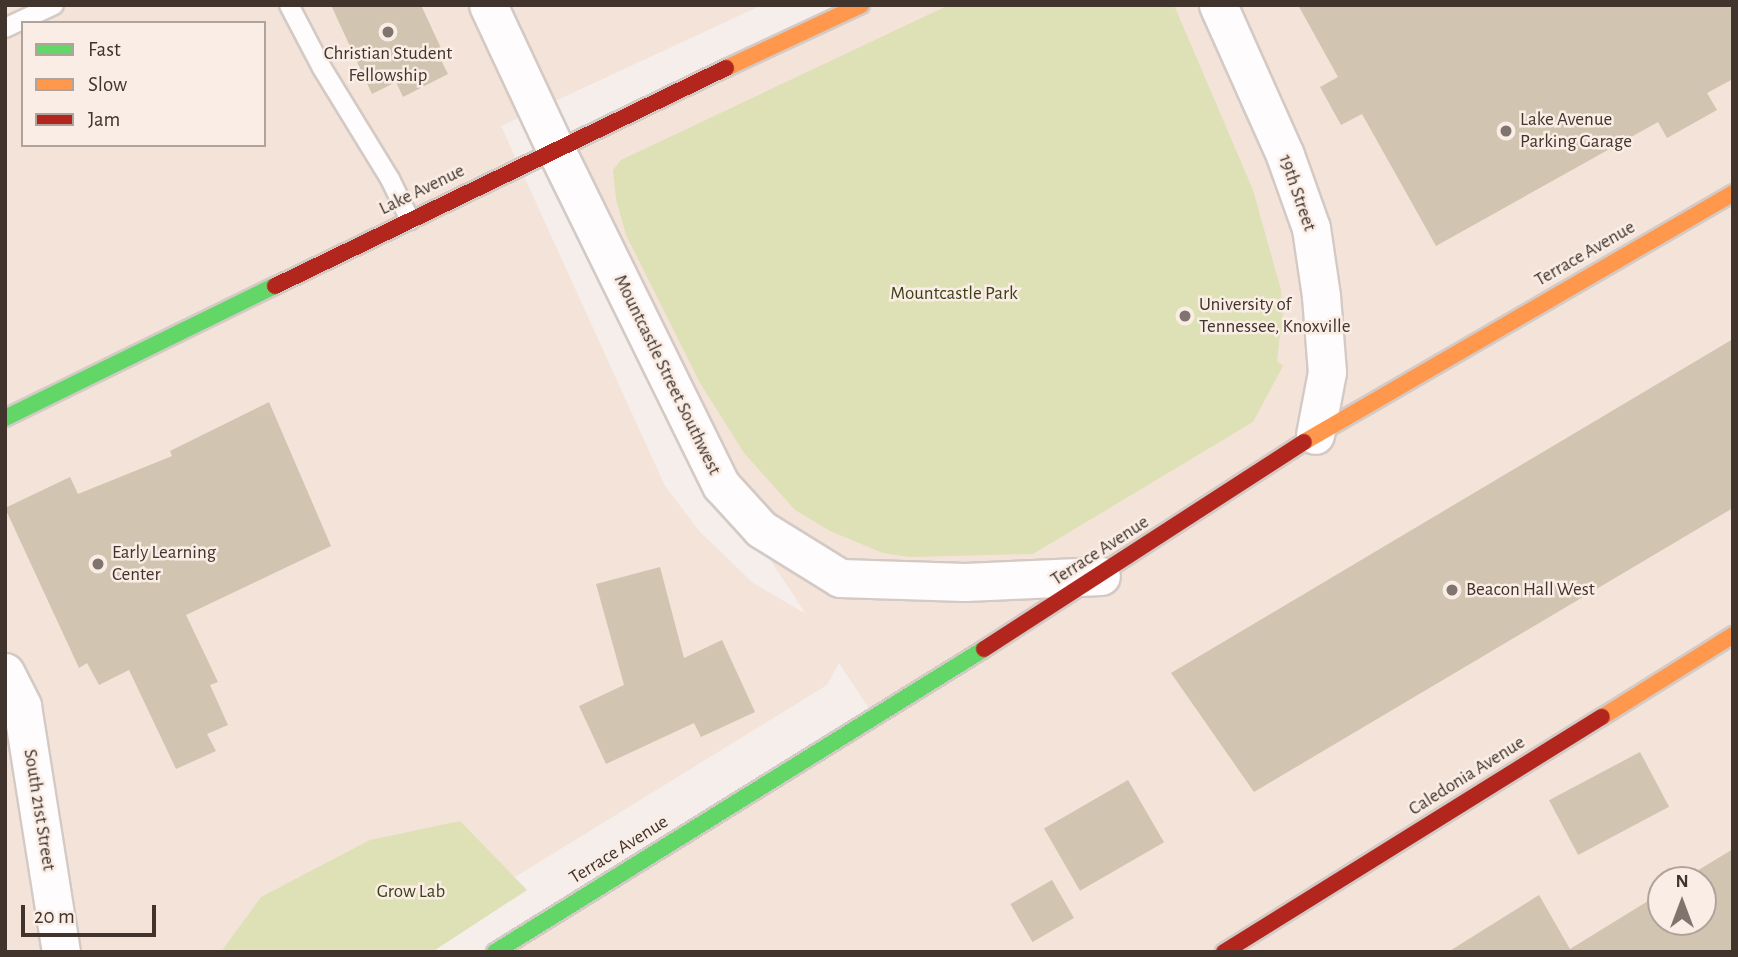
<!DOCTYPE html>
<html>
<head>
<meta charset="utf-8">
<style>
	body { margin:0 }
	#map { position:relative; width:1738px; height:957px; overflow:hidden; background:#f5eeea; font-family:"Alegreya Sans",sans-serif }
	div>[style] { position:absolute }
	[style*='--x'] { left:calc(var(--x)*1px); top:calc(var(--y)*1px); width:calc(var(--w)*1px); rotate:calc(var(--a)*1deg) }
	.built>* { inset:0; background:#f3e3d9 }
	.green>* { inset:0; background:#dee0b6 }
	.building>* { inset:0; background:#d1c5b1; transform-origin:0 0 }
	.roads { filter:drop-shadow(2px 0 #d4cac5) drop-shadow(-2px 0 #d4cac5) drop-shadow(0 2px #d4cac5) drop-shadow(0 -2px #d4cac5) }
	.lane>* { height:18px; margin:-9px; padding:0 9px; transform-origin:9px; border-radius:9px; background:#fefcfc }
	.street>* { height:37px; margin:-18.5px; padding:0 18.5px; transform-origin:18.5px; border-radius:18.5px; background:#fefcfc }
	.fast>* { height:16px; margin:-8px; padding:0 8px; transform-origin:8px; border-radius:8px; background:#63d668 }
	.slow>* { height:16px; margin:-8px; padding:0 8px; transform-origin:8px; border-radius:8px; background:#ff974d }
	.jam>* { height:16px; margin:-8px; padding:0 8px; transform-origin:8px; border-radius:8px; background:#b3261e }
	.dots>* { width:19px; height:19px; translate:-50% -50%; box-sizing:border-box; border:4px solid #faede5; border-radius:50% }
	span { translate:-50% -50%; white-space:nowrap; text-align:center; line-height:1.15; -webkit-text-stroke:5px #faede5; paint-order:stroke }
	.poi-label { font-size:19px; color:#40342c }
	.left { translate:0 -50%; text-align:left }
	.street-label { font-size:19px; color:#40342c }
	.park-label { font-size:19px; color:#3d4118 }
	.frame { position:absolute; inset:0; border:7px solid #40342c; pointer-events:none }
	.legend { position:absolute; left:21px; top:21px; width:245px; height:126px; box-sizing:border-box; background:#faede5; border:2px solid #b0a39b; margin:0; padding:9px 12px; list-style:none; font-size:21px; color:#40342c }
	.legend li { display:flex; align-items:center; gap:14px; height:35px }
	.legend b { width:35px; border:2px solid #b0a39b }
	.north { position:absolute; left:1647px; top:866px; width:70px; height:70px; box-sizing:border-box; background:#faede5; border:2px solid #b0a39b; border-radius:50%; rotate:0deg; font-size:19px; font-weight:700; line-height:28px; text-align:center; color:#40342c }
	.north::after { content:''; display:block; margin:auto; width:24px; height:32px; background:#7f756e; clip-path:polygon(50% 0,100% 100%,50% 72%,0 100%) }
	.scale { position:absolute; left:21px; top:905px; width:135px; height:32px; box-sizing:border-box; border:4px solid #40342c; border-top:0; padding-left:9px; font-size:21px; line-height:24px; white-space:nowrap; color:#40342c; -webkit-text-stroke:5px #faede5; paint-order:stroke }
</style>
</head>
<body>
<div id="map">
	<div class="built">
		<div style="clip-path:polygon(evenodd,5px 5px,762px 5px,501px 126px,665px 486px,700px 532px,753px 583px,806px 614px,721px 485px,555px 148px,861px 5px,1733px 5px,1733px 952px,495px 952px,874px 716px,839px 663px,827px 685px,393px 952px,5px 952px,5px 5px,23px 23px,264px 23px,264px 145px,23px 145px,23px 23px,5px 5px,1661px 880px,1703px 880px,1703px 922px,1661px 922px,1661px 880px)"></div>
	</div>
	<div class="green">
		<div style="clip-path:polygon(949px 5px,1174px 5px,1253px 190px,1281px 290px,1284px 332px,1280px 335px,1277px 361px,1283px 366px,1253px 422px,1033px 554px,910px 557px,883px 553px,830px 531px,795px 510px,744px 453px,700px 383px,626px 235px,616px 199px,613px 170px,621px 160px)"></div>
		<div style="clip-path:polygon(460px 821px,527px 890px,432px 952px,221px 952px,261px 897px,370px 840px)"></div>
	</div>
	<div class="building">
		<div style="clip-path:polygon(331px 5px,421px 5px,446px 59px,442px 62px,448px 74px,403px 97px,396px 82px,372px 94px)"></div>
		<div style="clip-path:polygon(1298px 5px,1733px 5px,1733px 79px,1707px 93px,1717px 110px,1667px 138px,1658px 122px,1436px 246px,1362px 114px,1341px 125px,1320px 87px,1338px 77px)"></div>
		<div style="clip-path:polygon(1733px 339px,1733px 508px,1254px 792px,1171px 673px)"></div>
		<div style="clip-path:polygon(269px 402px,331px 546px,186px 615px,218px 682px,210px 685px,228px 725px,207px 734px,216px 751px,176px 769px,129px 670px,99px 685px,87px 663px,79px 668px,5px 508px,70px 477px,78px 494px,172px 456px,170px 451px)"></div>
		<div style="clip-path:polygon(660px 567px,684px 658px,722px 640px,755px 712px,701px 737px,694px 723px,606px 764px,579px 706px,624px 685px,596px 584px)"></div>
		<div style="left:1640px;top:752px;width:62px;height:103px;rotate:62deg"></div>
		<div style="left:1128px;top:780px;width:72px;height:97px;rotate:60deg"></div>
		<div style="clip-path:polygon(1733px 849px,1733px 952px,1448px 952px,1539px 895px,1570px 949px,1661px 893px,1661px 922px,1703px 922px,1703px 880px,1682px 880px)"></div>
		<div style="left:1052px;top:880px;width:44px;height:48px;rotate:60deg"></div>
	</div>
	<div class="roads">
		<div class="lane">
			<div style="--x:289;--y:5;--w:71;--a:62.4"></div>
			<div style="--x:322;--y:68;--w:130;--a:58.5"></div>
			<div style="--x:390;--y:179;--w:46;--a:64"></div>
			<div style="--x:5;--y:28;--w:54;--a:-25.1"></div>
		</div>
		<div class="street">
			<div style="--x:488;--y:5;--w:158;--a:64.9"></div>
			<div style="--x:555;--y:148;--w:376;--a:63.8"></div>
			<div style="--x:721;--y:485;--w:59;--a:47.7"></div>
			<div style="--x:761;--y:529;--w:93;--a:31.8"></div>
			<div style="--x:840;--y:578;--w:125;--a:1.8"></div>
			<div style="--x:965;--y:582;--w:136;--a:-2.5"></div>
			<div style="--x:1218;--y:5;--w:164;--a:65.9"></div>
			<div style="--x:1285;--y:155;--w:77;--a:70.4"></div>
			<div style="--x:1311;--y:228;--w:69;--a:81.6"></div>
			<div style="--x:1321;--y:296;--w:76;--a:85.5"></div>
			<div style="--x:1327;--y:372;--w:64;--a:100.8"></div>
			<div style="--x:5;--y:672;--w:38;--a:63"></div>
			<div style="--x:22;--y:706;--w:249;--a:81"></div>
		</div>
		<div class="fast">
			<div style="--x:5;--y:418;--w:301;--a:-26.1"></div>
			<div style="--x:495;--y:952;--w:575;--a:-31.78"></div>
		</div>
		<div class="slow">
			<div style="--x:726;--y:68;--w:149;--a:-25"></div>
			<div style="--x:1304;--y:442;--w:496;--a:-30.1"></div>
			<div style="--x:1602;--y:717;--w:155;--a:-32"></div>
		</div>
		<div class="jam">
			<div style="--x:275;--y:286;--w:501;--a:-25.8"></div>
			<div style="--x:984;--y:649;--w:381;--a:-32.9"></div>
			<div style="--x:1224;--y:952;--w:445;--a:-31.9"></div>
		</div>
	</div>
	<div class="dots">
		<div style="left:388px;top:32px;background:#7f756e"></div>
		<div style="left:1506px;top:131px;background:#7f756e"></div>
		<div style="left:1185px;top:316px;background:#7f756e"></div>
		<div style="left:98px;top:564px;background:#7f756e"></div>
		<div style="left:1452px;top:590px;background:#7f756e"></div>
	</div>
	<div class="poi-label">
		<span style="left:388px;top:65px">Christian Student<br>Fellowship</span>
		<span class="left" style="left:1520px;top:131px">Lake Avenue<br>Parking Garage</span>
		<span class="left" style="left:1199px;top:316px">University of<br>Tennessee, Knoxville</span>
		<span class="left" style="left:112px;top:564px">Early Learning<br>Center</span>
		<span class="left" style="left:1466px;top:590px">Beacon Hall West</span>
	</div>
	<div class="street-label">
		<span style="left:422px;top:190px;rotate:-26deg">Lake Avenue</span>
		<span style="left:1297px;top:193px;rotate:71deg">19th Street</span>
		<span style="left:1585px;top:254px;rotate:-30deg">Terrace Avenue</span>
		<span style="left:667px;top:375px;rotate:64deg">Mountcastle Street Southwest</span>
		<span style="left:1100px;top:551px;rotate:-33deg">Terrace Avenue</span>
		<span style="left:1467px;top:776px;rotate:-32deg">Caledonia Avenue</span>
		<span style="left:39px;top:810px;rotate:81deg">South 21st Street</span>
		<span style="left:619px;top:850px;rotate:-32deg">Terrace Avenue</span>
	</div>
	<div class="park-label">
		<span style="left:954px;top:294px">Mountcastle Park</span>
		<span style="left:411px;top:892px">Grow Lab</span>
	</div>
	<div class="frame"></div>
	<ul class="legend">
	<li><b style="height:9px;background:#63d668"></b>Fast</li>
	<li><b style="height:9px;background:#ff974d"></b>Slow</li>
	<li><b style="height:9px;background:#b3261e"></b>Jam</li>
	</ul>
	<div class="north">N</div>
	<div class="scale">20 m</div>
</div>
</body>
</html>
